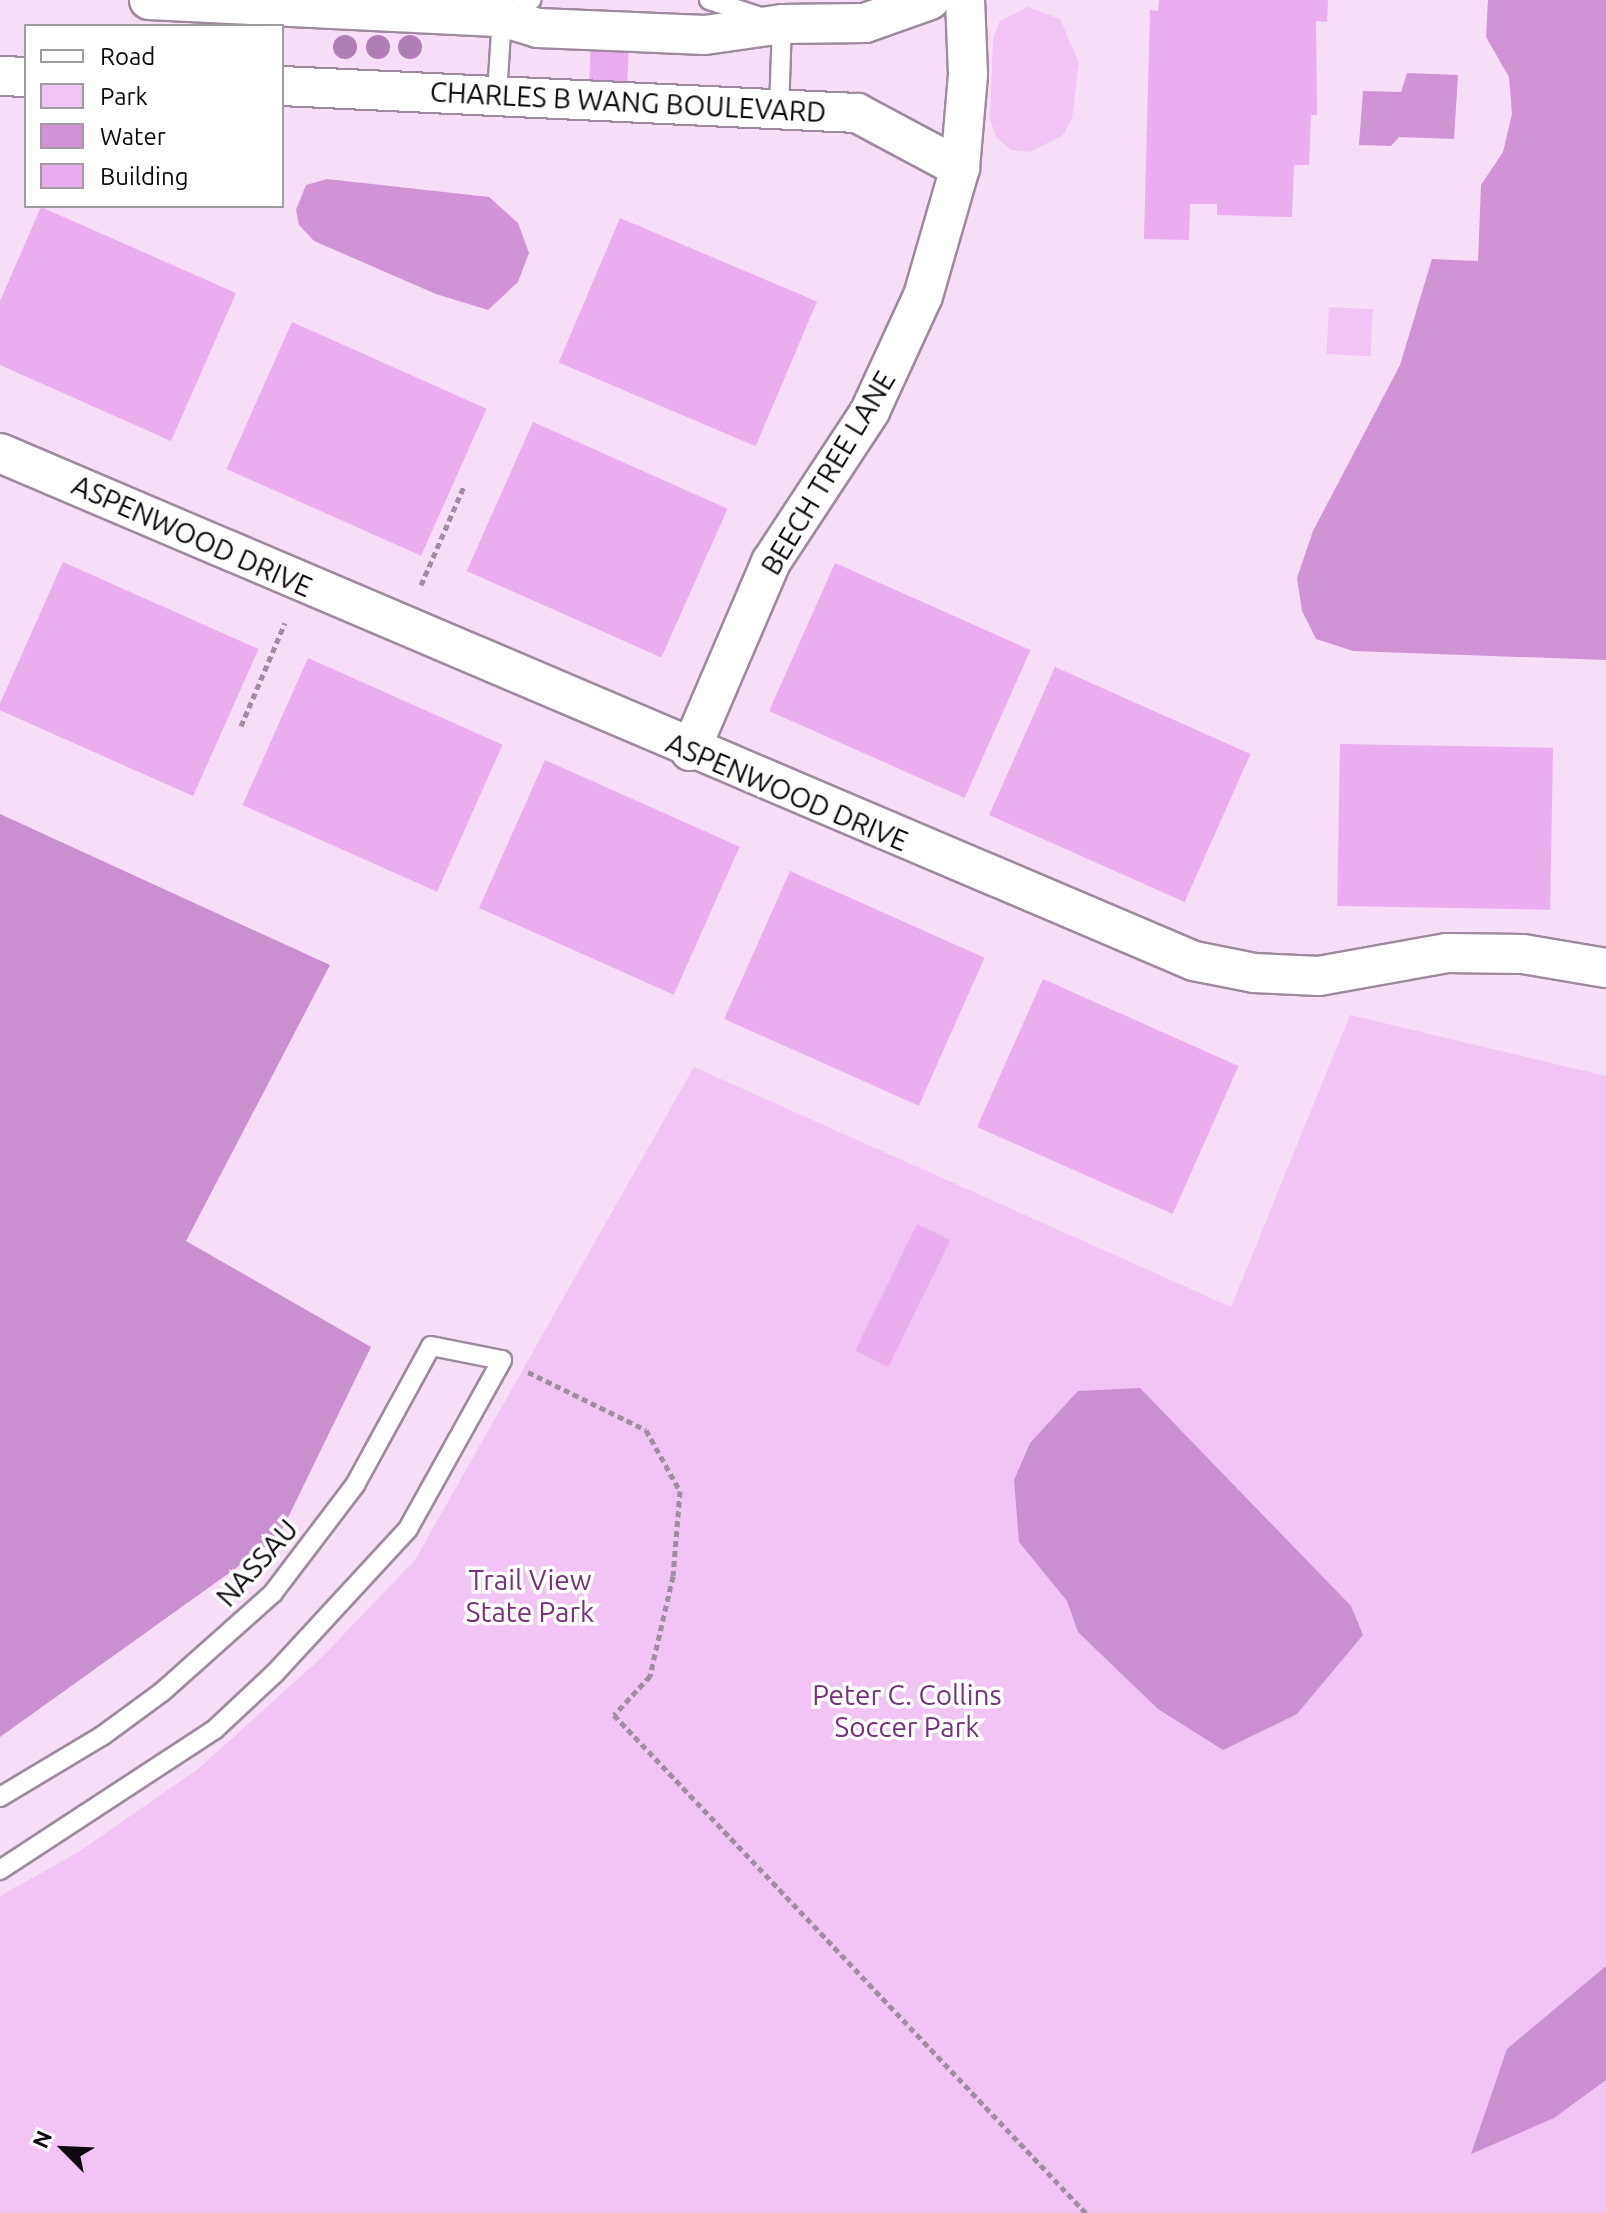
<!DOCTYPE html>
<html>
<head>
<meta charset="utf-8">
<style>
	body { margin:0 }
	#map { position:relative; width:1606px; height:2213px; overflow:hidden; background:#f5def6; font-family:Ubuntu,sans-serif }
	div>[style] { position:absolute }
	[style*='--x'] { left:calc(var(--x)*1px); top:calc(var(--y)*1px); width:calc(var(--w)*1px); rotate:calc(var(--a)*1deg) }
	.green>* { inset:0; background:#f0c5f3; transform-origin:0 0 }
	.forest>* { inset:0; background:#ca8fcf }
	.water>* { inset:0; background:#d094d5 }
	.building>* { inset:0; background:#eaadee; transform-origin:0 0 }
	.path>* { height:5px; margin-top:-2.5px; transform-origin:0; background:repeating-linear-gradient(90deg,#9f8ea0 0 6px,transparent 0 10px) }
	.roads { filter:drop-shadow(2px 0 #9e8a9f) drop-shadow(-2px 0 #9e8a9f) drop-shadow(0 2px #9e8a9f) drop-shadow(0 -2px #9e8a9f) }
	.lane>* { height:18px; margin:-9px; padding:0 9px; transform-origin:9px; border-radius:9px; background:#fff }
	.street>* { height:38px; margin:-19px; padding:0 19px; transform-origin:19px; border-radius:19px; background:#fff }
	.trees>* { width:24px; height:24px; margin:-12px; border-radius:50%; background:#b07eb4 }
	span { translate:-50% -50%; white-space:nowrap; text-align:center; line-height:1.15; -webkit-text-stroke:7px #fff; paint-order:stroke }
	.street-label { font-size:28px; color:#0f0810 }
	.park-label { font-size:28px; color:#77307e }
	.legend { position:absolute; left:24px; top:24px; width:260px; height:184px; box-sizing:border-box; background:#fff; border:2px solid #9f9c9f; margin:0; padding:10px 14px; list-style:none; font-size:24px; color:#0f0810 }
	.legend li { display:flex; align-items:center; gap:16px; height:40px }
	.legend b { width:40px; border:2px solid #9f9c9f }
	.north { position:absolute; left:24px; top:2109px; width:80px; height:80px; -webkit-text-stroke:6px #fff; paint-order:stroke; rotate:294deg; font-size:22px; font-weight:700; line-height:32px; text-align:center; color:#0f0810 }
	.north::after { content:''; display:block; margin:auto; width:28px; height:36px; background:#0f0810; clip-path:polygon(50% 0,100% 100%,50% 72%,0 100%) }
</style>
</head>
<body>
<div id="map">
	<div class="green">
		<div style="clip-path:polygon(1028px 7px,1060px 19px,1079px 63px,1072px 118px,1063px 135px,1030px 152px,1011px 150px,996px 137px,990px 120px,993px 38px,1000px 21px)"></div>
		<div style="left:1329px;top:307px;width:44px;height:47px;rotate:3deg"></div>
		<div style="clip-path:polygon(1350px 1015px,1606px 1076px,1606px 2213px,0 2213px,0 1896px,77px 1853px,198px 1769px,320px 1659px,415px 1560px,694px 1067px,1231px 1307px)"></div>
	</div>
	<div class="forest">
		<div style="clip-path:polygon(0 814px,330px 965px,186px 1241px,371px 1347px,278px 1538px,0 1737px)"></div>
		<div style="clip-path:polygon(1140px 1388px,1351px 1606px,1363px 1635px,1297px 1714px,1223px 1750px,1158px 1709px,1078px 1632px,1067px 1601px,1019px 1542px,1014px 1480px,1030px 1443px,1078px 1391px)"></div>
		<div style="clip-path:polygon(1606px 1966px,1606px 2080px,1554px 2118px,1471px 2154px,1507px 2049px)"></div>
	</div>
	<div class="water">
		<div style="clip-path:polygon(1488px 0,1606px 0,1606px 660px,1353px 651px,1316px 639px,1302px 611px,1297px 578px,1313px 531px,1400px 365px,1432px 259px,1478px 261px,1481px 185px,1503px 152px,1512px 114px,1509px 77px,1486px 37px)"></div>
		<div style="clip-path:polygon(1407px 73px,1458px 75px,1454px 139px,1399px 137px,1391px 146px,1359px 145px,1363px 91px,1401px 92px)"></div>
		<div style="clip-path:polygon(327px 179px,489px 197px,518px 223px,529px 253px,518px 282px,488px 310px,436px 294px,314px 241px,299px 225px,296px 210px,306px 185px)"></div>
	</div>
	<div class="building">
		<div style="clip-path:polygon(1159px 0,1328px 0,1327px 22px,1316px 21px,1317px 115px,1311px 115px,1309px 165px,1294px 165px,1292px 217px,1217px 215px,1217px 204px,1190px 204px,1189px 240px,1144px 239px,1150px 10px,1158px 11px)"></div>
		<div style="left:592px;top:26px;width:38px;height:93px;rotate:3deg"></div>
		<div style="clip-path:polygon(41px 207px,236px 293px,171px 441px,0 365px,0 301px)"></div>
		<div style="left:620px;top:218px;width:214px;height:157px;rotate:23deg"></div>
		<div style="left:292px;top:322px;width:213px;height:161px;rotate:24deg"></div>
		<div style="left:533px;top:422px;width:213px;height:163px;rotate:24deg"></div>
		<div style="left:63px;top:562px;width:214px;height:161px;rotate:24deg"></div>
		<div style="left:835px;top:563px;width:214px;height:162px;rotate:24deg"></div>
		<div style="left:308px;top:658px;width:213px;height:161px;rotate:24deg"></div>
		<div style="left:1055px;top:667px;width:214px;height:162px;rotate:24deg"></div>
		<div style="left:1340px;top:744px;width:213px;height:162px;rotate:1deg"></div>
		<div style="left:545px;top:760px;width:213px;height:162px;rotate:24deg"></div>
		<div style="left:790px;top:871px;width:213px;height:162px;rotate:24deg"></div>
		<div style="left:1043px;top:979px;width:214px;height:162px;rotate:24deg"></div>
		<div style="left:917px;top:1224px;width:37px;height:141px;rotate:26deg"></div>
	</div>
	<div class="path">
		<div style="--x:421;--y:585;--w:110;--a:-66.5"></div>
		<div style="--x:241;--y:726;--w:112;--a:-66.9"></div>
		<div style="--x:528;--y:1372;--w:131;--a:26.2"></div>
		<div style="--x:646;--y:1430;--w:70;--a:60.9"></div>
		<div style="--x:680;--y:1491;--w:85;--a:94.7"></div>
		<div style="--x:673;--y:1576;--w:103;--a:103"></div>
		<div style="--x:650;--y:1676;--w:53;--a:132.7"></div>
		<div style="--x:614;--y:1715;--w:686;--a:46.54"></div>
	</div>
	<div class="roads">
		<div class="lane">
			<div style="--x:709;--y:0;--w:77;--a:18.2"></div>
			<div style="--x:782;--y:24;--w:84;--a:92"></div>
			<div style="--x:497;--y:94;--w:77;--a:-86.3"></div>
			<div style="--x:502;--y:17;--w:34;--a:-30"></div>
			<div style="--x:0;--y:1797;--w:119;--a:-30.9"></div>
			<div style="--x:102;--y:1736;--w:74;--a:-36.3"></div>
			<div style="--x:162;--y:1692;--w:149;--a:-41.7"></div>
			<div style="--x:273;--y:1593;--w:136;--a:-52.8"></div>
			<div style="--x:355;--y:1485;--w:158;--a:-61.3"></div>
			<div style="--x:431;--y:1346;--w:72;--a:11.2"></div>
			<div style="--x:502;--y:1360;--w:193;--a:119.1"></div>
			<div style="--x:408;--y:1529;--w:196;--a:132.7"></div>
			<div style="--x:275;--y:1673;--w:83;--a:136.9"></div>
			<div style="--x:214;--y:1730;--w:256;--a:146.8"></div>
		</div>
		<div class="street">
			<div style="--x:149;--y:0;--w:353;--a:2.8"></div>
			<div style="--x:502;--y:17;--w:38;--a:17"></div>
			<div style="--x:538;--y:28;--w:167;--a:2.4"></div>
			<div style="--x:705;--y:35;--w:78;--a:-8.1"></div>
			<div style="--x:782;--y:24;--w:83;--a:-0.7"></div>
			<div style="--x:865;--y:23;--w:69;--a:-19.5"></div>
			<div style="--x:0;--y:76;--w:26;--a:2"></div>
			<div style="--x:282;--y:86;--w:576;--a:2.69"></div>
			<div style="--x:857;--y:113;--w:117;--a:28.1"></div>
			<div style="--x:0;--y:453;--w:1298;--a:23.05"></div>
			<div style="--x:1194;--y:961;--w:61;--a:11.3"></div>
			<div style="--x:1254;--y:973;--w:65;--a:2.6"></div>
			<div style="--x:1319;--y:976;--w:130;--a:-10.2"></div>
			<div style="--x:1447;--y:953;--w:76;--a:0.8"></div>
			<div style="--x:1523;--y:954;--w:84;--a:9.6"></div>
			<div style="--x:690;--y:751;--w:206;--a:-66.8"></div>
			<div style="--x:771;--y:562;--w:181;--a:-56.7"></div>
			<div style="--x:870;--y:411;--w:127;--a:-65.3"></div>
			<div style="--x:923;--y:296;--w:133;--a:-73.9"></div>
			<div style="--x:960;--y:168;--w:94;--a:-85.1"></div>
			<div style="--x:968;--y:74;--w:74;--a:-92.3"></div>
		</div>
	</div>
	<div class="trees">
		<div style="left:345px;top:47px"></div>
		<div style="left:378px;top:47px"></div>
		<div style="left:410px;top:47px"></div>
	</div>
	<div class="street-label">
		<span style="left:628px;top:102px;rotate:3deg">CHARLES B WANG BOULEVARD</span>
		<span style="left:828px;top:473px;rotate:-59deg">BEECH TREE LANE</span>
		<span style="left:192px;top:536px;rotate:24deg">ASPENWOOD DRIVE</span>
		<span style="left:787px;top:792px;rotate:23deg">ASPENWOOD DRIVE</span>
		<span style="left:257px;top:1563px;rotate:-48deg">NASSAU</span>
	</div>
	<div class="park-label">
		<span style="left:530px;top:1596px">Trail View<br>State Park</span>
		<span style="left:907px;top:1711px">Peter C. Collins<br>Soccer Park</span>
	</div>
	<ul class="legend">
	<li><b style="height:10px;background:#fff"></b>Road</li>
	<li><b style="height:22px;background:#f0c5f3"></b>Park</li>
	<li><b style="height:22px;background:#d094d5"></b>Water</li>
	<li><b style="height:22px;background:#eaadee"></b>Building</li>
	</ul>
	<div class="north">N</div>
</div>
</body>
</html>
